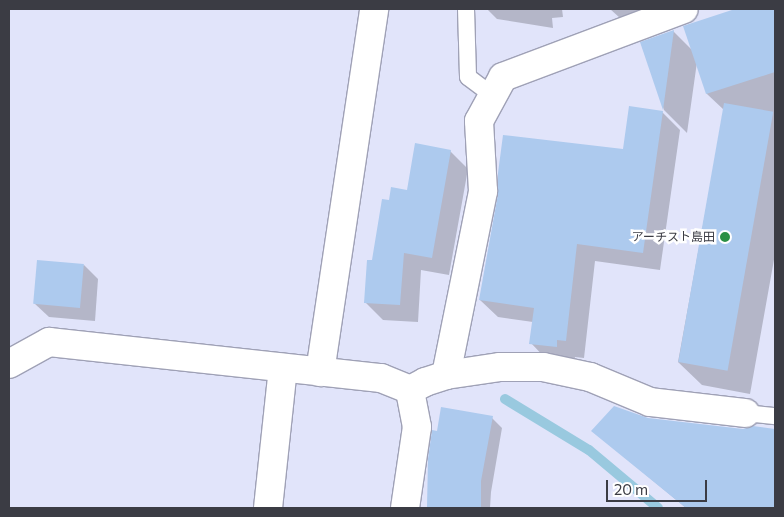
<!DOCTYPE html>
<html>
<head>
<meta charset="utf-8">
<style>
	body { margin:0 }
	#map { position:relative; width:784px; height:517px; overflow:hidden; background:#e1e4fa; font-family:Commissioner,"Noto Sans JP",sans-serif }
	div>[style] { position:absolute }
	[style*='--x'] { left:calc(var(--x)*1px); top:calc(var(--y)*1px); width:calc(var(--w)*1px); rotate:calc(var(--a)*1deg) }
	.shadow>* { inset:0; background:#0003 }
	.stream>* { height:10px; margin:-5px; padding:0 5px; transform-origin:5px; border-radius:5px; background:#99c9df }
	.building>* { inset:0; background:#adcaee; transform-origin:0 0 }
	.roads { filter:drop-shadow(1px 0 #9fa1b6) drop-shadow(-1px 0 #9fa1b6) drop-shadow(0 1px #9fa1b6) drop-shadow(0 -1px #9fa1b6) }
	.lane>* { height:16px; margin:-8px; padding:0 8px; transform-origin:8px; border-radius:8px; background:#fff }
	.street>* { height:28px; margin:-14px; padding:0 14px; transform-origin:14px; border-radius:14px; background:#fff }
	.dots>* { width:14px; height:14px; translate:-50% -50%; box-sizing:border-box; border:2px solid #fff; border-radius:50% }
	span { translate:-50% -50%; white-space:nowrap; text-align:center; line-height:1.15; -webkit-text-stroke:5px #fff; paint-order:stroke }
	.poi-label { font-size:12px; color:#3b3c44 }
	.right { translate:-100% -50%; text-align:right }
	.frame { position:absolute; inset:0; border:10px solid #3b3c44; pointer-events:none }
	.scale { position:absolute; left:606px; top:480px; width:101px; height:22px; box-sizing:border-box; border:2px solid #3b3c44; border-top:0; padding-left:6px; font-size:15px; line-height:18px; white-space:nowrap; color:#3b3c44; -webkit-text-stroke:4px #fff; paint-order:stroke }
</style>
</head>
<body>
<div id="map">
	<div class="shadow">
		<div style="clip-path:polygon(487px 9px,562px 9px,563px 17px,552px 18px,553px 28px,497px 19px)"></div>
		<div style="clip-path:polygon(610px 9px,673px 9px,636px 17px,620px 18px)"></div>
		<div style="clip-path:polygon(740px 9px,775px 9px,775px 254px,750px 394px,702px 385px,678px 362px,724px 110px,707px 94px,697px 62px,687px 133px,664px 110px,641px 43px,673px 31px,693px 51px,685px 27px)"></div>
		<div style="clip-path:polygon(662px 112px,680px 130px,660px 270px,595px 261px,584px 358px,575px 357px,574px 364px,548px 361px,531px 343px,533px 322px,498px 317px,480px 300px)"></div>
		<div style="clip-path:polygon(450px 151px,468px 169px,449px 275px,421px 270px,418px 322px,383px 320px,365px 302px,373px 262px,390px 202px,408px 192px)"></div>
		<div style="clip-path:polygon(84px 265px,98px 279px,95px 321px,49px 317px,34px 303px)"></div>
		<div style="clip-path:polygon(492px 418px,502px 428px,491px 492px,490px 508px,429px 508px,429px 459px,438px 433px)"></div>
		<div style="clip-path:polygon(648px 419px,743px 430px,753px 427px,775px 431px,775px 508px,686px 508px,593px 431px)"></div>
	</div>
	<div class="stream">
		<div style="--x:505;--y:399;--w:98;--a:31.3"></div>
		<div style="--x:589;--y:450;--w:90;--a:40"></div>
	</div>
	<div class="building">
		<div style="clip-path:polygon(735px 9px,775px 9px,775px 72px,706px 94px,683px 26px)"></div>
		<div style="clip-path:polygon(674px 30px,663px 110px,640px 42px)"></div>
		<div style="left:724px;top:103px;width:50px;height:263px;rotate:10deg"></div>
		<div style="clip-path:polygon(629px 106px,663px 111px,643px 253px,577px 244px,566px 341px,557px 340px,557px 347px,529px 344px,534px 308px,479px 300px,498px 194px,498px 173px,503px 135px,623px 149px)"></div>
		<div style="clip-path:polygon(415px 143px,451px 150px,432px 258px,404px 253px,400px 305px,364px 303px,367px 260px,372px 260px,382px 199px,389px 200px,391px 187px,407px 190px)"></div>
		<div style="left:37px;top:260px;width:47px;height:44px;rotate:5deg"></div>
		<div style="clip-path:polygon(614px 406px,648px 418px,743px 429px,753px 426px,775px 429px,775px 508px,686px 508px,591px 431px)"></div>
		<div style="clip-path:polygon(441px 407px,493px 416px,481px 481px,481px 508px,427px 507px,428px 459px,432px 430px,437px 431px)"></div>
	</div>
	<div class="roads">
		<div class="lane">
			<div style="--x:466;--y:9;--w:68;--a:88.3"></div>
			<div style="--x:468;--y:77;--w:31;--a:37"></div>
			<div style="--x:745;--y:413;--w:30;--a:6"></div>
		</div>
		<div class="street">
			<div style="--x:9;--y:364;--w:46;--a:-28.8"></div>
			<div style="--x:49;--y:342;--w:334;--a:6.2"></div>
			<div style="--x:381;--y:378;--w:31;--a:22"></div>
			<div style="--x:320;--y:372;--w:367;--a:-81.5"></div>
			<div style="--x:446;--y:375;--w:188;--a:-78.6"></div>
			<div style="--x:483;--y:191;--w:70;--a:-93.3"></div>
			<div style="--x:479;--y:121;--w:50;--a:-61.4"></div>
			<div style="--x:503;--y:77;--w:193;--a:-20.6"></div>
			<div style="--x:410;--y:390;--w:17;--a:-28"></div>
			<div style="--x:425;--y:382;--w:22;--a:-18"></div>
			<div style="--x:446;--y:375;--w:55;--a:-8.4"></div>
			<div style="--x:500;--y:367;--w:43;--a:0"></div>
			<div style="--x:543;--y:367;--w:48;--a:12"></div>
			<div style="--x:590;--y:377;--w:65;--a:22.6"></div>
			<div style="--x:650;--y:402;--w:96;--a:6.6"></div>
			<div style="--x:268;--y:508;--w:141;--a:-83.9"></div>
			<div style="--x:405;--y:508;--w:82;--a:-81.6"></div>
			<div style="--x:417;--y:427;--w:38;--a:-101"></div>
		</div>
	</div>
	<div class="dots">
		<div style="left:725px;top:237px;background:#2a8f44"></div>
	</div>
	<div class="poi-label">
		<span class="right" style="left:715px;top:237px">アーチスト島田</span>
	</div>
	<div class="frame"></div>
	<div class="scale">20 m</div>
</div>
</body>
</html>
